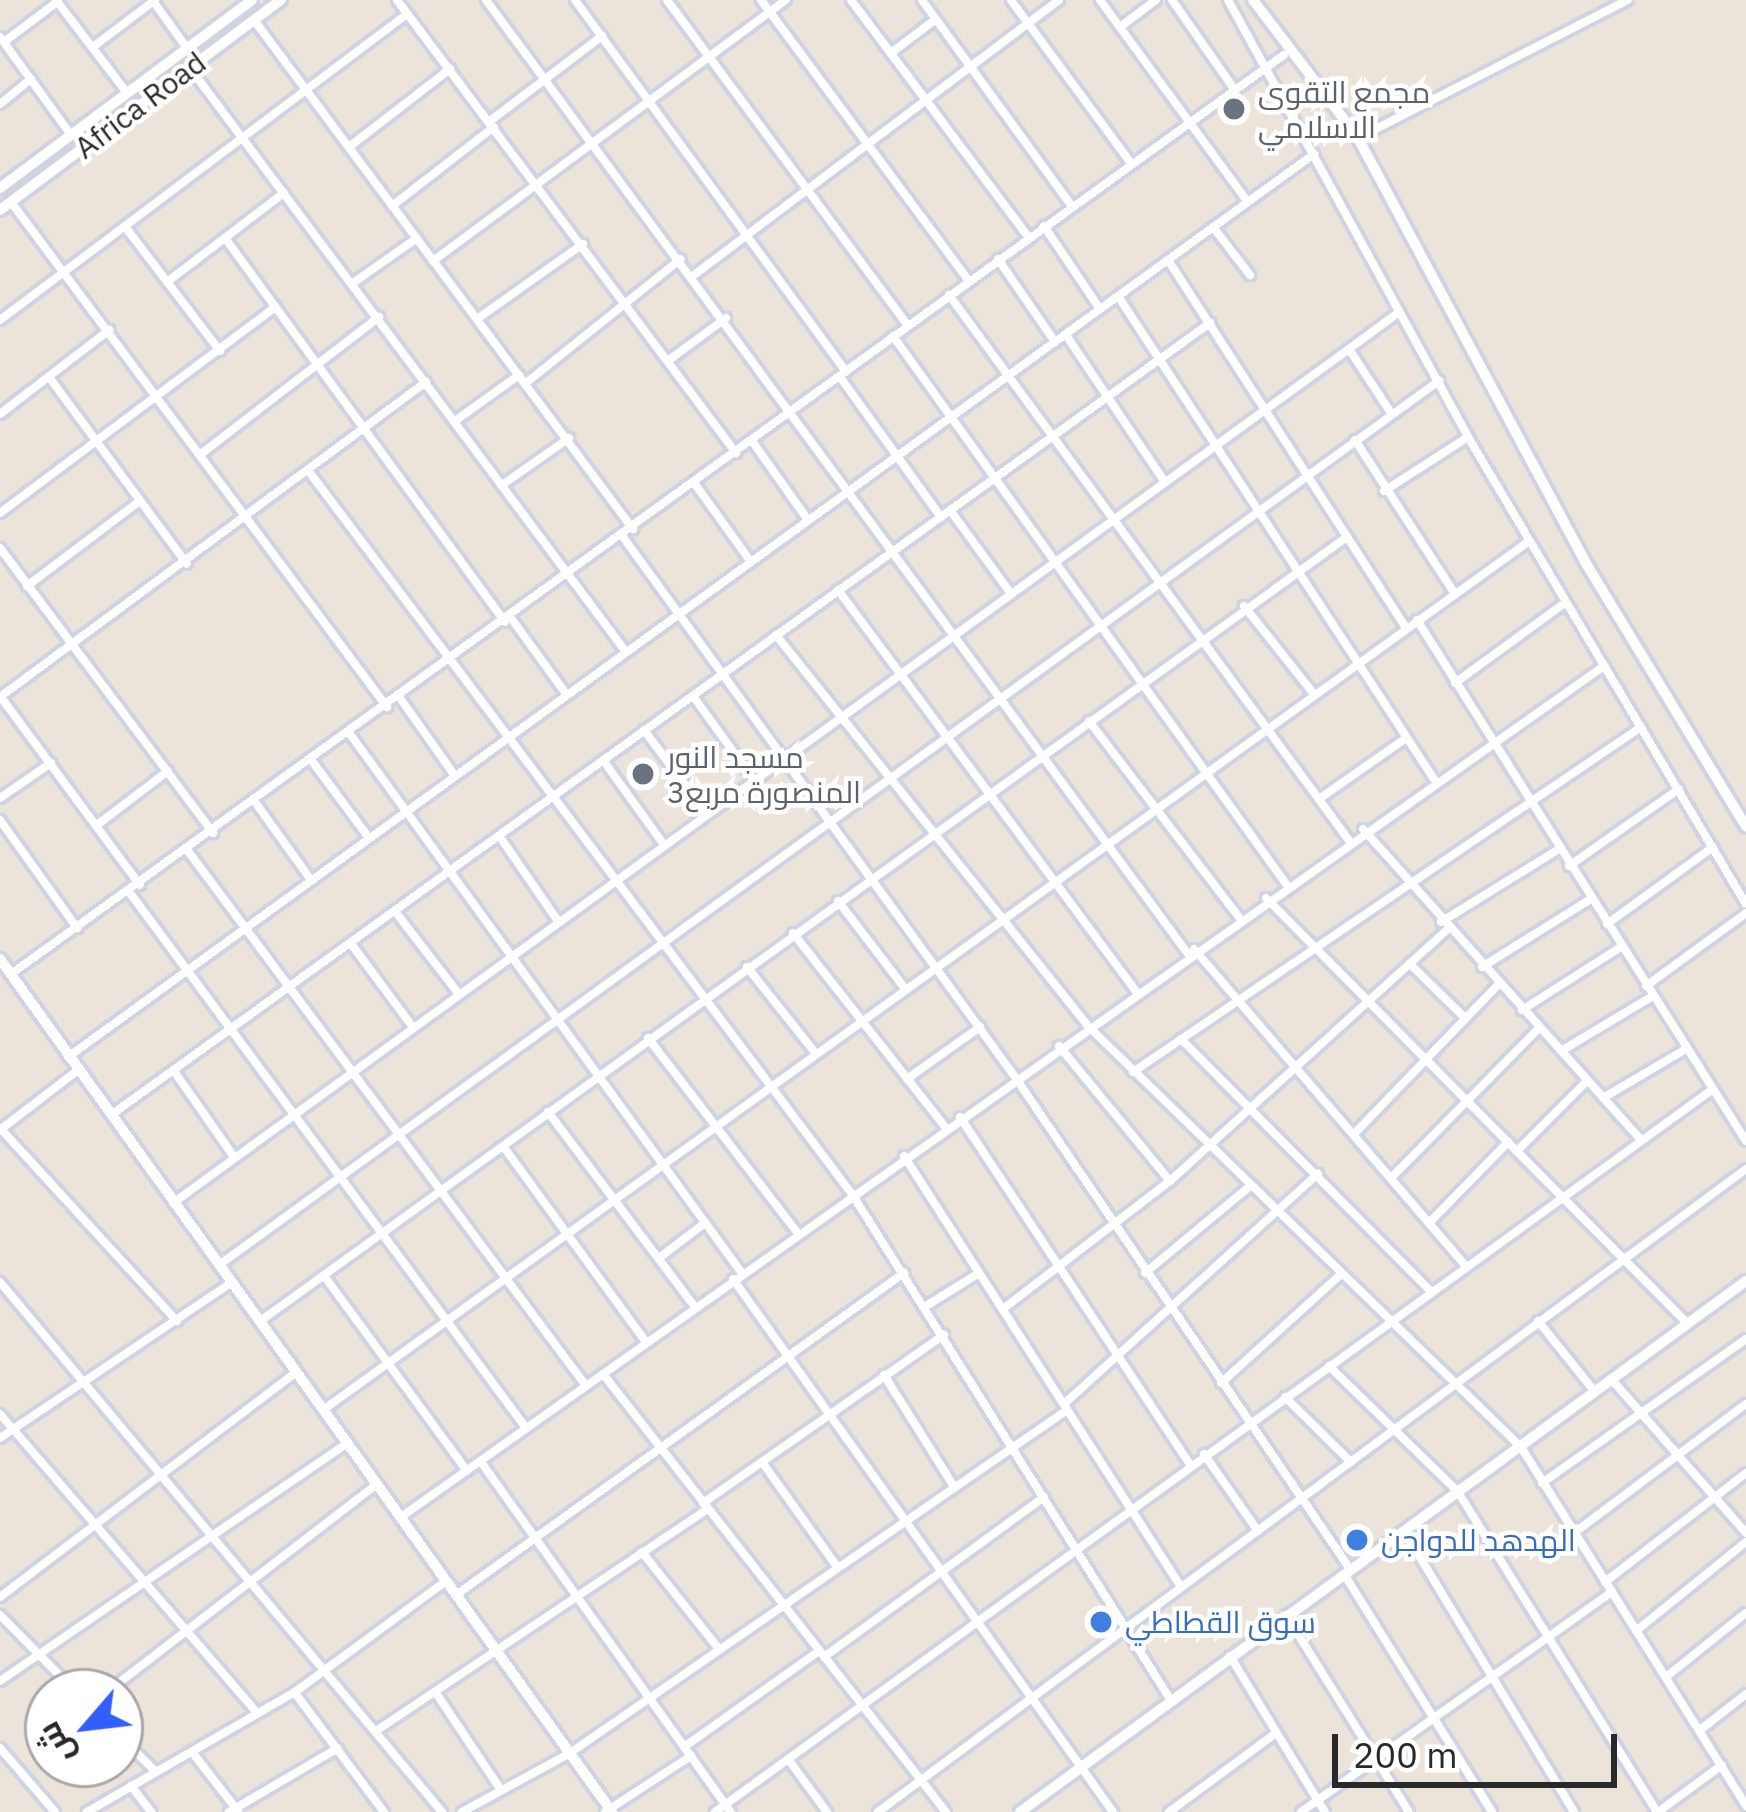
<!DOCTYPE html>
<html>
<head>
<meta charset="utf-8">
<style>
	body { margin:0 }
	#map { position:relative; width:1746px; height:1812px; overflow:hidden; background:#ece4da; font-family:"IBM Plex Sans",Cairo,sans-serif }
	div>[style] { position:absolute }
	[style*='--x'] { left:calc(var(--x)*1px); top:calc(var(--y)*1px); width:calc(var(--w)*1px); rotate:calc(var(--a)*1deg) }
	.roads { filter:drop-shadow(3px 0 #cfd3e2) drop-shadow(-3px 0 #cfd3e2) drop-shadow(0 3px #cfd3e2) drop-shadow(0 -3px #cfd3e2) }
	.minor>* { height:8px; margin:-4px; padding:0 4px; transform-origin:4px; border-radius:4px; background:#fff }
	.tertiary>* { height:10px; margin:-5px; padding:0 5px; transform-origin:5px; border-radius:5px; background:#fff }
	.dots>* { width:33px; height:33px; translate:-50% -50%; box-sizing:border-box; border:6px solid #fff; border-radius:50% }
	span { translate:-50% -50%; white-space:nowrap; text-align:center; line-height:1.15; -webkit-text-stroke:9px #fff; paint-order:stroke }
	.worship-label { font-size:30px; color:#5b616d }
	.left { translate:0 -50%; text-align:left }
	.street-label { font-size:30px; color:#292929 }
	.shop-label { font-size:30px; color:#366cbe }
	.north { position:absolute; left:24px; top:1668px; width:120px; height:120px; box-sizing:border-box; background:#fff; border:3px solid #a9a9a9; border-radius:50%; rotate:242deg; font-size:33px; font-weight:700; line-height:48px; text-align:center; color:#292929 }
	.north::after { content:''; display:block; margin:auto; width:42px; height:54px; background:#345dfe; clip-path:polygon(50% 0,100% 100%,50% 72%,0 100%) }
	.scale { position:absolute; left:1332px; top:1734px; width:285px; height:54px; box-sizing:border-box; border:6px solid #292929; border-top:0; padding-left:15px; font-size:36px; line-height:42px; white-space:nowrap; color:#292929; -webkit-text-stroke:9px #fff; paint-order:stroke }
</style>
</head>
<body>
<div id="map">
	<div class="roads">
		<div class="minor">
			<div style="--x:56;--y:0;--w:117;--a:52.6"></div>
			<div style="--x:397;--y:0;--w:566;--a:53.19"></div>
			<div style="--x:486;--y:0;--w:1184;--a:53.65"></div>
			<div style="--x:575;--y:0;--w:460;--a:53.9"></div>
			<div style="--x:667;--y:0;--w:405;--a:53.5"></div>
			<div style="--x:761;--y:0;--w:350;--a:53.5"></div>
			<div style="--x:851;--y:0;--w:296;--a:53.2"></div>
			<div style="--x:922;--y:0;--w:253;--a:54"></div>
			<div style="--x:1011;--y:0;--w:201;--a:53.7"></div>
			<div style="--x:1100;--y:0;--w:250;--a:53.8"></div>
			<div style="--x:1172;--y:0;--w:105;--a:55.1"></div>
			<div style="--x:1228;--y:0;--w:499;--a:61.2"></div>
			<div style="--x:1468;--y:437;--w:543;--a:59.24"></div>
			<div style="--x:153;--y:1;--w:75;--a:54.2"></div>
			<div style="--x:254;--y:20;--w:635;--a:53.33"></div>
			<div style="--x:1120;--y:27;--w:45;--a:-36.9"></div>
			<div style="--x:0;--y:37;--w:121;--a:54.1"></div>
			<div style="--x:4;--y:42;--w:66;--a:-37"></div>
			<div style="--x:93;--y:47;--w:78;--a:-37.2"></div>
			<div style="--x:891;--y:53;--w:56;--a:-37.1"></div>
			<div style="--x:190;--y:68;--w:729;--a:53.26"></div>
			<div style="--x:0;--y:104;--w:40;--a:-39"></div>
			<div style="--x:490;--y:121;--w:141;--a:-37.2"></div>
			<div style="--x:1358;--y:138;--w:303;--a:-27.1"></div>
			<div style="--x:349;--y:147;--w:128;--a:-37.7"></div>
			<div style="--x:11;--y:202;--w:630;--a:53.33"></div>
			<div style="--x:392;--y:206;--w:129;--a:-37.8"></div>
			<div style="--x:1044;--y:226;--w:100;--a:56"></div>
			<div style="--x:1213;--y:227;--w:61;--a:52.4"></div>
			<div style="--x:126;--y:228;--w:155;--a:52.6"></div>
			<div style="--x:225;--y:238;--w:475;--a:53.9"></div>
			<div style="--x:998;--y:259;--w:101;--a:55.5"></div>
			<div style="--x:1168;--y:260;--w:438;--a:57.1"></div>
			<div style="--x:433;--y:261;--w:439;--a:-36.5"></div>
			<div style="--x:694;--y:275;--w:457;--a:-37"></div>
			<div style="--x:167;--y:282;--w:147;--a:-37.3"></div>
			<div style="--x:353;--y:283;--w:78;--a:-35.1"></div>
			<div style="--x:949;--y:295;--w:675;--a:53.74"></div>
			<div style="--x:1118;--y:296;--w:577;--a:56.81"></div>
			<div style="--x:477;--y:319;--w:130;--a:-35.3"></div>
			<div style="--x:0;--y:320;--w:509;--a:-36.94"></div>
			<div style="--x:1066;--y:335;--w:176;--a:56.1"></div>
			<div style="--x:893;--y:336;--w:674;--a:54.35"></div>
			<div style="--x:669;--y:360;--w:71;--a:-36.4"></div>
			<div style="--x:49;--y:377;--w:232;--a:53.6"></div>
			<div style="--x:840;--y:377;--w:173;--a:54.2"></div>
			<div style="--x:526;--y:383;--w:198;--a:-38.7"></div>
			<div style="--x:1391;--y:413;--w:77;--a:-123.3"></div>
			<div style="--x:1349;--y:349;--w:62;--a:-36.5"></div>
			<div style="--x:0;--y:414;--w:138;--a:-37.6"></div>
			<div style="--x:455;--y:421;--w:79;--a:-35.7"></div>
			<div style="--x:1355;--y:440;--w:184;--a:57"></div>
			<div style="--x:752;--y:441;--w:97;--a:54.7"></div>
			<div style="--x:201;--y:454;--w:225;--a:-37.6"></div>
			<div style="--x:310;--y:473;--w:902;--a:53.07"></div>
			<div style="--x:852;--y:1194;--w:597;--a:57.8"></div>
			<div style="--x:695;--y:484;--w:96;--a:54.3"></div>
			<div style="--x:502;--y:485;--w:82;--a:-35"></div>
			<div style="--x:1384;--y:491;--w:100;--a:-32.7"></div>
			<div style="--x:950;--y:510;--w:100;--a:53.9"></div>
			<div style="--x:0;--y:513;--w:344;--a:-36.8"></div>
			<div style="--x:623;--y:537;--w:667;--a:54.02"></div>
			<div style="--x:1015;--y:1077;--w:595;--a:55.75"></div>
			<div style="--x:0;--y:548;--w:356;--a:53.2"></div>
			<div style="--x:27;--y:586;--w:141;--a:-37"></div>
			<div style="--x:838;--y:590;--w:500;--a:53.4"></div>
			<div style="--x:1244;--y:606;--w:112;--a:51.5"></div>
			<div style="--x:511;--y:618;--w:95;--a:54"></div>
			<div style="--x:1417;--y:620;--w:616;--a:57.73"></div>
			<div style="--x:776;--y:635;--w:499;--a:51.4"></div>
			<div style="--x:1087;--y:1025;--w:605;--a:44.2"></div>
			<div style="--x:1521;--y:1447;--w:424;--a:57.9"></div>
			<div style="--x:1455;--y:683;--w:137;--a:-36.1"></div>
			<div style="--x:0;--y:696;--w:235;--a:53.5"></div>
			<div style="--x:693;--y:696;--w:102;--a:54.1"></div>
			<div style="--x:0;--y:697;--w:530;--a:-36.48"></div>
			<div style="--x:400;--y:698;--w:95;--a:54.8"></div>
			<div style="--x:1089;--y:721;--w:247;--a:52.6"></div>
			<div style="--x:644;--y:730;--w:104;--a:53.2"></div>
			<div style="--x:350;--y:734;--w:665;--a:53.99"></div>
			<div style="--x:603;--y:760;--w:105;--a:54.3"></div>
			<div style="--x:312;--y:761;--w:96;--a:53.5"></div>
			<div style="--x:0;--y:798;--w:62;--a:-34.5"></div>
			<div style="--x:1319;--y:799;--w:106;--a:-35"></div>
			<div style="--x:255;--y:802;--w:96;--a:54.3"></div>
			<div style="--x:0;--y:820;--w:133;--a:54.5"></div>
			<div style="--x:97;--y:825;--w:89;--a:-37.3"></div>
			<div style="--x:1363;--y:829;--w:416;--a:48.2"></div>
			<div style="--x:500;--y:837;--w:102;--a:55.4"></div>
			<div style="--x:188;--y:851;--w:667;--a:53.35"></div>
			<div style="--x:1569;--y:866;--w:134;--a:-35"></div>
			<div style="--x:130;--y:893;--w:666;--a:53.49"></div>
			<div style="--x:1266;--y:898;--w:598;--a:45.27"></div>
			<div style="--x:838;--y:901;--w:107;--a:52.6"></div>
			<div style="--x:397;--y:914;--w:100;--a:52.3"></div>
			<div style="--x:1441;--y:922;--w:139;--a:-31.7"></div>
			<div style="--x:1607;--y:924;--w:131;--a:-36"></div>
			<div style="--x:793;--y:933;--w:246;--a:51.9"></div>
			<div style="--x:352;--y:945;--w:101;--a:53.5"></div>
			<div style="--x:1194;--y:949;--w:418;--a:49.4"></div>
			<div style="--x:1410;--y:964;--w:78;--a:44.5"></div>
			<div style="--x:747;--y:967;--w:106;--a:51.5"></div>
			<div style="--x:1482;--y:967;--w:128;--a:-32"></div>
			<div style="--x:11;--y:974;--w:1570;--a:-35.83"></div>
			<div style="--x:1646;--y:986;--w:124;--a:-36.1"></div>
			<div style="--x:1522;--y:1010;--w:117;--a:-32.5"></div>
			<div style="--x:648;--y:1038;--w:245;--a:52.5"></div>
			<div style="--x:1181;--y:1039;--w:356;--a:45.3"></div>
			<div style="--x:1059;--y:1046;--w:175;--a:50.6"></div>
			<div style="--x:1561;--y:1051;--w:107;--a:-30.9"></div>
			<div style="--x:68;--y:1057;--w:1539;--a:-35.93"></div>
			<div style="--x:174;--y:1071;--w:105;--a:55.1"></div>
			<div style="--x:1133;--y:1072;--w:614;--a:-34.18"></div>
			<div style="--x:907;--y:1079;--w:90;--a:-35.5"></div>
			<div style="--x:1603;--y:1098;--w:96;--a:-30.6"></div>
			<div style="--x:548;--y:1112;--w:244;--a:53"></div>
			<div style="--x:111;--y:1115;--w:1355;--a:-35.78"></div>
			<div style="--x:960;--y:1117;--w:416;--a:56.5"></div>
			<div style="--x:0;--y:1128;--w:262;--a:47.5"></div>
			<div style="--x:0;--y:1130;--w:97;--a:-37.5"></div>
			<div style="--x:1355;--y:1133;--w:206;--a:-46"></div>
			<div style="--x:503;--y:1146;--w:243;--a:53.9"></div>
			<div style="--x:1517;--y:1151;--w:99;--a:-45"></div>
			<div style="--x:904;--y:1156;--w:512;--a:57.27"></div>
			<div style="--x:1392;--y:1177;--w:209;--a:-45.4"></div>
			<div style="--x:173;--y:1203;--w:1453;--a:-35.99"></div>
			<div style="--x:1430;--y:1222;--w:112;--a:-45.7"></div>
			<div style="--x:659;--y:1258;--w:58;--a:-37.3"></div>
			<div style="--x:219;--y:1265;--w:1507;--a:-35.93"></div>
			<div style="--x:1145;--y:1273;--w:136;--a:-39.6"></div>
			<div style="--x:325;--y:1277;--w:240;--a:53.8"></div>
			<div style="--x:733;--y:1279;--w:655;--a:54.51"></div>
			<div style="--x:0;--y:1282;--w:690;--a:50.17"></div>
			<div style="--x:926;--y:1306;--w:62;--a:-31.9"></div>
			<div style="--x:1003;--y:1309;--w:210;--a:-37.5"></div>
			<div style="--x:1170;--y:1181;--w:375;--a:-42.2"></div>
			<div style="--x:1538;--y:1321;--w:91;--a:51.2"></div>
			<div style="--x:259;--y:1322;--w:1342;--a:-35.81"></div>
			<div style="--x:1329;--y:1366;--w:180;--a:44.3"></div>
			<div style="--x:1458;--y:1492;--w:377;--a:58.1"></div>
			<div style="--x:603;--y:1374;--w:556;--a:51.94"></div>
			<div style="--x:884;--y:1375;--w:133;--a:57.9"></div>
			<div style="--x:1613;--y:1381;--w:202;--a:48.8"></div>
			<div style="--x:1221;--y:1383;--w:159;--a:-42.2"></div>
			<div style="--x:1285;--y:1397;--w:93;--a:44.6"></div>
			<div style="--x:1064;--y:1404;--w:343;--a:-42.2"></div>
			<div style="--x:323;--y:1410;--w:1485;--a:-35.77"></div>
			<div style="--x:0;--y:1414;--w:394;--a:49.3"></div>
			<div style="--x:0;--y:1438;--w:278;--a:-33.9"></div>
			<div style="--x:1204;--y:1454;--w:94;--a:55"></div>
			<div style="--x:481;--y:1462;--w:430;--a:54.5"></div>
			<div style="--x:762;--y:1462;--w:130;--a:54.4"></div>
			<div style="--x:1542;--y:1483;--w:250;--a:-35.2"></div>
			<div style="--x:703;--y:1503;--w:294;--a:-34.9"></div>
			<div style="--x:401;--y:1517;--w:1474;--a:-35.28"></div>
			<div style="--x:1404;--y:1531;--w:328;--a:58.8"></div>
			<div style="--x:1574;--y:1533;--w:215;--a:-36.9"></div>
			<div style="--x:642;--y:1552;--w:122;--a:51.6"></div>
			<div style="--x:1344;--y:1574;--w:280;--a:58.1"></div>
			<div style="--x:1605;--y:1582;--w:178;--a:-37.7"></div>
			<div style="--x:456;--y:1595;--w:552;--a:-35.71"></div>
			<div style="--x:0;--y:1597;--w:370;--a:-37.2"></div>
			<div style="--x:0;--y:1615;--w:108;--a:45.4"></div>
			<div style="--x:1286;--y:1615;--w:232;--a:58"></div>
			<div style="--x:1636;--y:1631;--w:141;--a:-39"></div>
			<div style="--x:1230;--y:1656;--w:183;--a:58.7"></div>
			<div style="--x:824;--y:1657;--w:272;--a:-36"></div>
			<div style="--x:1666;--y:1677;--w:102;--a:-38.7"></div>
			<div style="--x:0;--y:1681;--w:421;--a:-34.4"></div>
			<div style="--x:107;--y:1692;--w:341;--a:-37.6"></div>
			<div style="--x:295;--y:1693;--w:149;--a:53.2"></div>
			<div style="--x:436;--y:1693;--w:117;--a:56.2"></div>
			<div style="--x:379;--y:1729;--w:396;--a:-33.8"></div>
			<div style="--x:1700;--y:1730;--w:58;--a:-38"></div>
			<div style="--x:120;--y:1736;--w:51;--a:45"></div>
			<div style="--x:684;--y:1747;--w:166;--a:-35.4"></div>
			<div style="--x:0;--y:1748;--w:84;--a:49.3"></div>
			<div style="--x:192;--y:1752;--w:75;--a:52.1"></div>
			<div style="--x:788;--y:1759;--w:66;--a:53.7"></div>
			<div style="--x:131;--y:1786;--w:33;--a:52"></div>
			<div style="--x:87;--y:1812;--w:240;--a:-30"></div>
			<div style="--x:295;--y:1692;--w:187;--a:-36.3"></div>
			<div style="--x:229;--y:1812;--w:126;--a:-30.4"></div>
			<div style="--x:462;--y:1812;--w:123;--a:-28.6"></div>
			<div style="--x:570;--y:1753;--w:604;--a:-34.61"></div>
			<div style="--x:605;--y:1812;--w:103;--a:-33.1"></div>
			<div style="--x:715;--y:1812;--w:1232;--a:-35.92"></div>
			<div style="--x:878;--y:1812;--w:1080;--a:-36.53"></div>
			<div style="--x:1169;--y:1812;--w:133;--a:-36.4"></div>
			<div style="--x:1301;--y:1812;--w:381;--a:-35.3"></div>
			<div style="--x:1658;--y:1812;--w:79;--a:-36.3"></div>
		</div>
		<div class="tertiary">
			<div style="--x:1253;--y:0;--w:173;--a:52.7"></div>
			<div style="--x:1358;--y:138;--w:485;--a:61.8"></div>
			<div style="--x:1587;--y:565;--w:306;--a:58.7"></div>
			<div style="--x:0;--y:188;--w:314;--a:-36.7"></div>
			<div style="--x:0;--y:210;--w:351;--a:-36.8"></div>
			<div style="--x:0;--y:959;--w:1050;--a:54.34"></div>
			<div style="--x:1020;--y:1812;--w:899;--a:-36.18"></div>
		</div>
	</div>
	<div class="dots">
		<div style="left:1234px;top:109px;background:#6b7280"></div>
		<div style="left:643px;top:774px;background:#6b7280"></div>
		<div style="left:1357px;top:1540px;background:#3f7fe0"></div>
		<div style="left:1101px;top:1622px;background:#3f7fe0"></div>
	</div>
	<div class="worship-label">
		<span class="left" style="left:1258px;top:109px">مجمع التقوى<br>الاسلامي</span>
		<span class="left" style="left:667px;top:774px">مسجد النور<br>المنصورة مربع3</span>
	</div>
	<div class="street-label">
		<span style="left:140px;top:105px;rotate:-37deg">Africa Road</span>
	</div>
	<div class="shop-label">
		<span class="left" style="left:1381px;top:1540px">الهدهد للدواجن</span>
		<span class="left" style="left:1125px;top:1622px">سوق القطاطي</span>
	</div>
	<div class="north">ش</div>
	<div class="scale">200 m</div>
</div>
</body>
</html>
